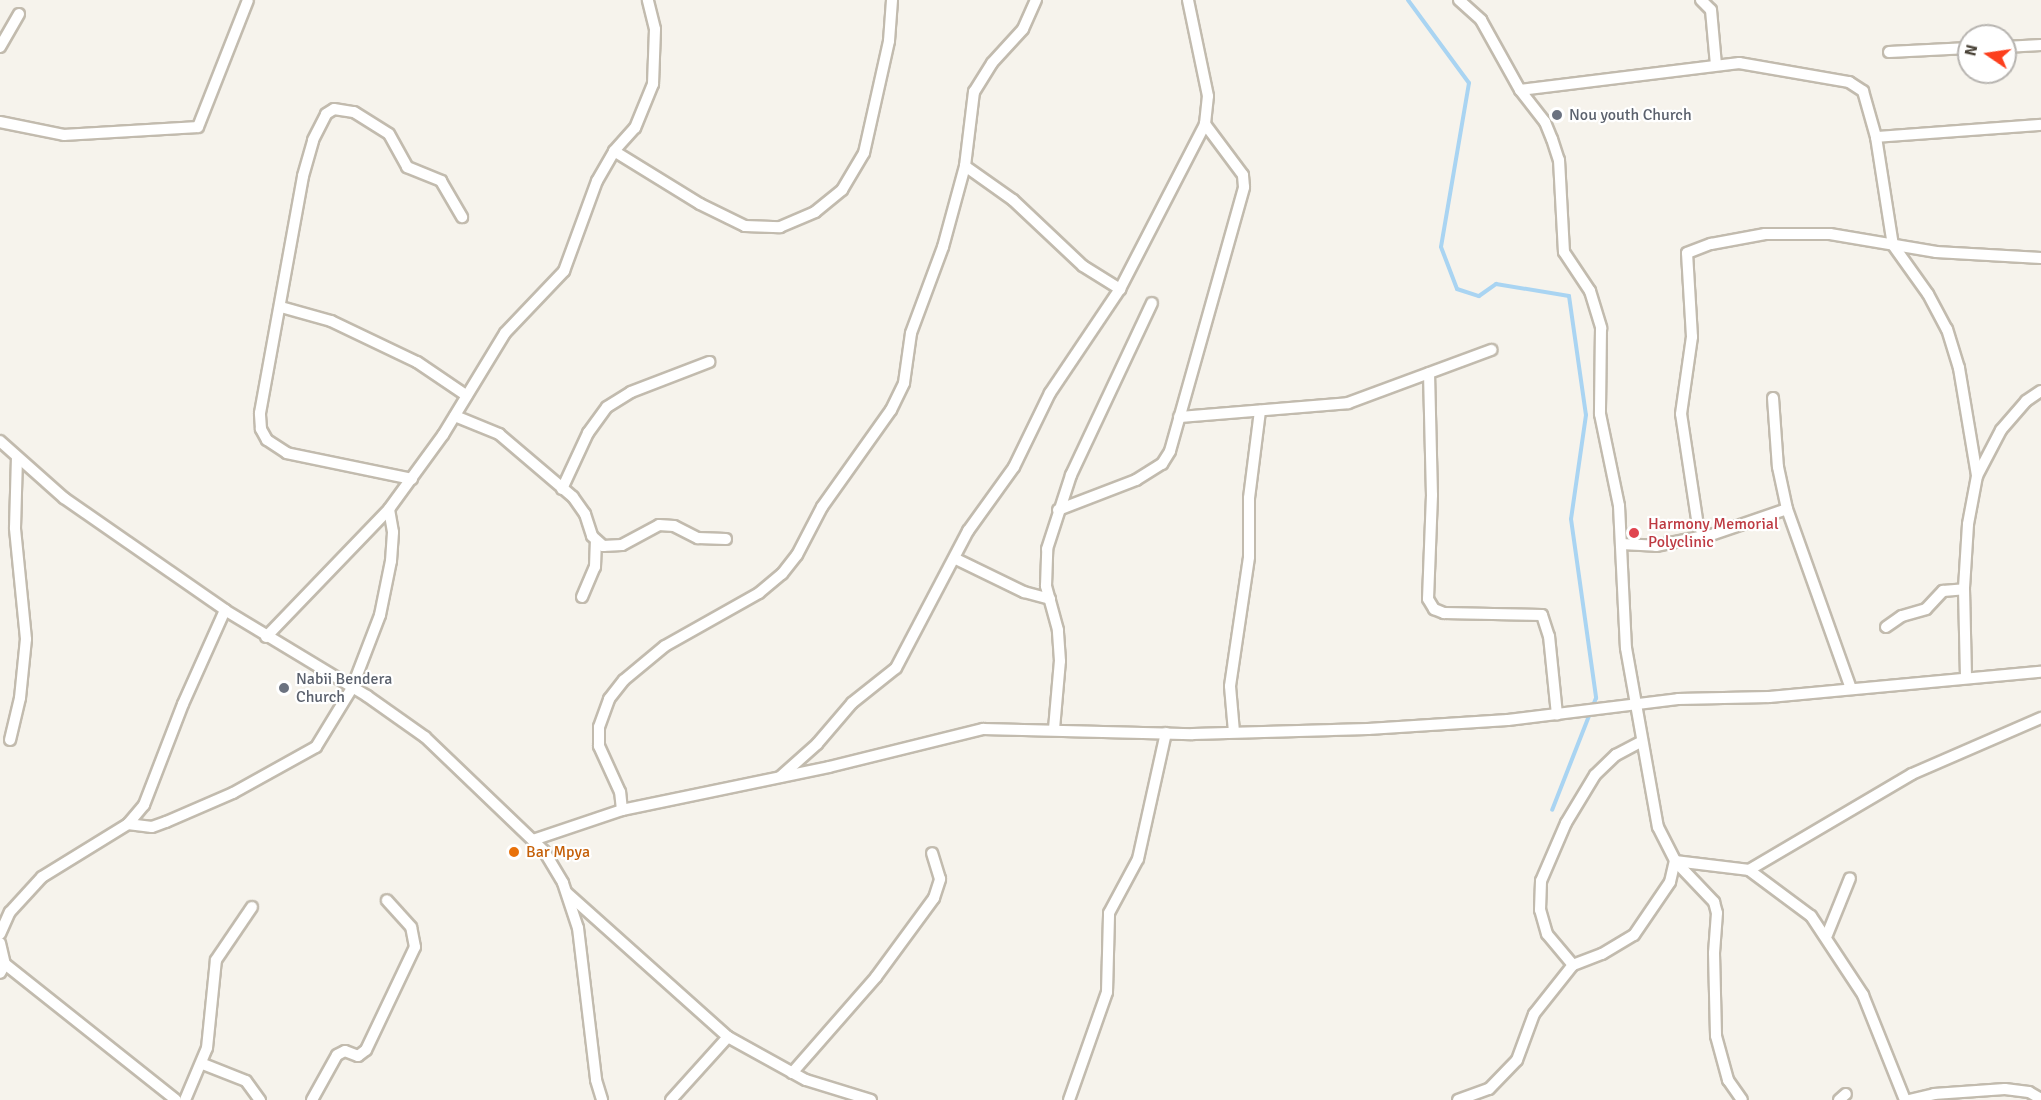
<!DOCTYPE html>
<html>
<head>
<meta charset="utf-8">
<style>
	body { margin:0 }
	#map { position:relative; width:2041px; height:1100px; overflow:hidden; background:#f6f3ec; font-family:Signika,sans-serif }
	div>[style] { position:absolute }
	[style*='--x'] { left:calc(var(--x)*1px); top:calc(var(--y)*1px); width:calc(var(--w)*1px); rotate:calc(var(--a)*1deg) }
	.stream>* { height:4px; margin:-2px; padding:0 2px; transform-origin:2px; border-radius:2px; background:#a9d4f2 }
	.roads { filter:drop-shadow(2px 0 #c2bbae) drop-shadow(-2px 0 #c2bbae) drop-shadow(0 2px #c2bbae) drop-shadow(0 -2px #c2bbae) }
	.minor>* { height:10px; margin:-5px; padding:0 5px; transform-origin:5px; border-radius:5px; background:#fff }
	.dots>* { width:16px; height:16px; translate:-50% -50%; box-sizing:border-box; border:3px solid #fff; border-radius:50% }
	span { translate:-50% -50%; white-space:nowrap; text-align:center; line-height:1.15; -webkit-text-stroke:4.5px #fff; paint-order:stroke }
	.worship-label { font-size:16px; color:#5b616d }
	.left { translate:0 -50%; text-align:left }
	.health-label { font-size:16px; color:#be3a42 }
	.food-label { font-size:16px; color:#c56008 }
	.north { position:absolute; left:1957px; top:24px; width:60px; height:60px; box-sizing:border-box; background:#fff; border:2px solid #b7b4b0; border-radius:50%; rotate:283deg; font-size:16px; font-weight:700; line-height:24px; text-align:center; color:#4b4439 }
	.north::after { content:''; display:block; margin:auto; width:21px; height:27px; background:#fc3f1d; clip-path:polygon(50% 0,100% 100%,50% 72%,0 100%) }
</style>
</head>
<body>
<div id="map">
	<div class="stream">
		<div style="--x:1408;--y:0;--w:103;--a:53.7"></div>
		<div style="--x:1469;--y:83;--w:166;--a:99.7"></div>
		<div style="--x:1441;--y:247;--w:45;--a:69.1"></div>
		<div style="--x:1457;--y:289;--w:23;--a:18"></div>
		<div style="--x:1479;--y:296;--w:21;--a:-35"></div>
		<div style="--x:1496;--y:284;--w:74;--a:9.3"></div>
		<div style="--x:1569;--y:296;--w:120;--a:81.9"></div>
		<div style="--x:1586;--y:415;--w:105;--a:98.2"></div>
		<div style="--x:1571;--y:519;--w:181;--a:82"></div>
		<div style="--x:1596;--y:698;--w:120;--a:111.4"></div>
	</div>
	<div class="roads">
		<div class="minor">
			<div style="--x:1459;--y:0;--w:30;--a:42"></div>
			<div style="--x:1481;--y:20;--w:80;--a:60.9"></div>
			<div style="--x:1520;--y:90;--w:221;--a:-7"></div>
			<div style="--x:1739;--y:63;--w:112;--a:9.8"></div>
			<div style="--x:1849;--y:82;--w:17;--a:33"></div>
			<div style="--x:1863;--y:91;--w:48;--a:74.2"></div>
			<div style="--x:1876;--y:137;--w:109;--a:81.1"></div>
			<div style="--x:1893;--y:245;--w:60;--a:54.5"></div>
			<div style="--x:1928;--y:294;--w:40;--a:62"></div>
			<div style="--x:1947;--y:329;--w:41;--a:72.9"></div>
			<div style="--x:1959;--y:368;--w:109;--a:80.5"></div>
			<div style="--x:1701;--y:0;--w:14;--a:45"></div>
			<div style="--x:1711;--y:10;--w:55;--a:84.8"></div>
			<div style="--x:0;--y:47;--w:38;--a:-60"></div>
			<div style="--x:2005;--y:47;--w:36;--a:-3"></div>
			<div style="--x:1889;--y:52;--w:80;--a:-2.9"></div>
			<div style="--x:1520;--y:90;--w:41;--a:52"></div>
			<div style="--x:1545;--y:122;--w:18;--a:68"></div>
			<div style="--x:1552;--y:139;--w:22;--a:72"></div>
			<div style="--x:1559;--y:160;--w:92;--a:86.9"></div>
			<div style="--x:1564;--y:252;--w:47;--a:56.3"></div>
			<div style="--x:1590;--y:291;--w:39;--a:73"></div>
			<div style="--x:1601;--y:328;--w:86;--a:90.7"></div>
			<div style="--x:1600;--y:414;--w:94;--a:78.3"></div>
			<div style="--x:1619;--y:506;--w:142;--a:87.2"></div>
			<div style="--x:1626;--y:648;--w:182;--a:79.9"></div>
			<div style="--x:1658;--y:827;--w:38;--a:63"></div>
			<div style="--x:1675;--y:861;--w:75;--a:6.9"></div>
			<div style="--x:1749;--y:870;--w:77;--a:36.6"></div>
			<div style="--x:1811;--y:916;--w:95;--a:56.6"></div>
			<div style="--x:1863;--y:995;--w:113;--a:68.2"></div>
			<div style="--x:0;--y:122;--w:65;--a:11.5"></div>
			<div style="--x:64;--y:135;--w:134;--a:-3.4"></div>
			<div style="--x:198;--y:127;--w:136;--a:-68.5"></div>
			<div style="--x:1876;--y:137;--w:165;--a:-4.2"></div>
			<div style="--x:614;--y:151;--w:101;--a:31.6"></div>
			<div style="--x:700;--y:204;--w:50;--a:26.1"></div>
			<div style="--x:745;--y:226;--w:35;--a:2"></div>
			<div style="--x:780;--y:227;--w:38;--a:-23"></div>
			<div style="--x:815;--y:212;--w:35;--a:-39"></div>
			<div style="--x:842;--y:190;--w:43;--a:-59.3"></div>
			<div style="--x:864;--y:153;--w:115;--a:-77.4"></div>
			<div style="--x:889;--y:41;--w:41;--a:-85.8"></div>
			<div style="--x:965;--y:166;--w:59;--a:35.3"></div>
			<div style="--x:1013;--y:200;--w:96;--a:43.3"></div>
			<div style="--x:1083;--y:266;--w:44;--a:31.9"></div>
			<div style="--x:281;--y:307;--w:52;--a:15.6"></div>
			<div style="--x:331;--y:321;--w:95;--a:25.5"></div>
			<div style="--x:417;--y:362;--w:60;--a:34.2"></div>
			<div style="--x:1429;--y:373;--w:122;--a:88.6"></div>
			<div style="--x:1432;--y:495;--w:104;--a:92.2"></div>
			<div style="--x:1428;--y:599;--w:12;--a:59"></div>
			<div style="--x:1434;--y:609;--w:11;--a:22"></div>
			<div style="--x:1444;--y:613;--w:98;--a:1.2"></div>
			<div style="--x:1542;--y:615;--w:22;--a:72"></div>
			<div style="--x:1549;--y:636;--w:79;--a:84.2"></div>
			<div style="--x:1773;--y:398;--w:69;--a:85.9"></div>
			<div style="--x:1778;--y:467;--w:43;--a:77.9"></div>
			<div style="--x:1787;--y:509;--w:191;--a:70.4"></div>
			<div style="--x:455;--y:416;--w:48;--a:22.2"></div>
			<div style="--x:499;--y:434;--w:97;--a:40.4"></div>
			<div style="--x:573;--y:497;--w:21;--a:55"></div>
			<div style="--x:585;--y:514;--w:23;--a:72"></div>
			<div style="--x:592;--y:536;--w:15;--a:42"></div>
			<div style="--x:603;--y:546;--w:19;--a:-3"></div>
			<div style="--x:622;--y:545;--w:42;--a:-28.4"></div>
			<div style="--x:659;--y:525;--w:15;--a:4"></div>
			<div style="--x:674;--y:526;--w:27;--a:27"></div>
			<div style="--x:698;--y:538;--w:28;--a:2"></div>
			<div style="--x:1179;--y:417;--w:170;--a:-4.7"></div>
			<div style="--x:1348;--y:403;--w:153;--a:-20.3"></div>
			<div style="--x:0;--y:441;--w:86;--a:41.7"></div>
			<div style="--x:64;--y:498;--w:196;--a:34.8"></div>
			<div style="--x:225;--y:610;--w:166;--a:31.2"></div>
			<div style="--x:367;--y:696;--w:71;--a:35.3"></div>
			<div style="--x:425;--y:737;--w:165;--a:43.8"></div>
			<div style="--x:544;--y:851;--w:37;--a:59"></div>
			<div style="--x:563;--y:883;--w:47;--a:71.6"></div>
			<div style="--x:578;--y:928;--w:153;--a:83.2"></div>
			<div style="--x:596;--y:1080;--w:21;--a:73"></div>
			<div style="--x:412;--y:479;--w:128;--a:-168.3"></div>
			<div style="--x:287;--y:453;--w:24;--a:-147"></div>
			<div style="--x:267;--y:440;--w:13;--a:-119"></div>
			<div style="--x:261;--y:429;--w:16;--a:-94"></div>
			<div style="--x:260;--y:413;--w:241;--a:-79.7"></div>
			<div style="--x:303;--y:176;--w:37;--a:-74"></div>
			<div style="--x:313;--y:140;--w:29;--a:-63"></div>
			<div style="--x:326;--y:114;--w:9;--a:-32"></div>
			<div style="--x:334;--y:109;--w:20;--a:9"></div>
			<div style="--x:354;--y:112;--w:41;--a:32.2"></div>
			<div style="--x:389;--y:134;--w:38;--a:61"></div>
			<div style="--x:407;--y:167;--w:37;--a:22"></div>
			<div style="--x:441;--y:181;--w:42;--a:59.7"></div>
			<div style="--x:562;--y:489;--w:62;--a:-65.1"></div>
			<div style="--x:588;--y:433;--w:32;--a:-54"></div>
			<div style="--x:607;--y:407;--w:28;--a:-32"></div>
			<div style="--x:631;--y:392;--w:84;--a:-21"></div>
			<div style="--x:1787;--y:509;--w:83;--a:161.1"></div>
			<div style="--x:1708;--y:536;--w:14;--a:-135"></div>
			<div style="--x:1698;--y:526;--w:113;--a:-98.6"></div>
			<div style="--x:1681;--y:414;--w:78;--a:-81.9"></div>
			<div style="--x:1692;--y:337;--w:84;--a:-93.4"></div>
			<div style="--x:1687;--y:253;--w:26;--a:-21"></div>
			<div style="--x:1711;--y:244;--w:55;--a:-10.5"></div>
			<div style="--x:1765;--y:234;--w:65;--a:0"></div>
			<div style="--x:1830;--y:234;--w:108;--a:9.6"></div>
			<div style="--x:1936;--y:252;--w:105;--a:3.3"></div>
			<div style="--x:1058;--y:510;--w:84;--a:-21"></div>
			<div style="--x:1136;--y:480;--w:31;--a:-32"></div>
			<div style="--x:1162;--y:464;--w:15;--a:-58"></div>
			<div style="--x:1170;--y:451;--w:274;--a:-74.3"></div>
			<div style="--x:1244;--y:187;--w:12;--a:-95"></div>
			<div style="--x:1243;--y:175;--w:64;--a:-126.7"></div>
			<div style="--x:1621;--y:544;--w:35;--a:3"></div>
			<div style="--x:1656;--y:546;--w:49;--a:-11.8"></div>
			<div style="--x:956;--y:559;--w:76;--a:25.9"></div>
			<div style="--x:1024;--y:592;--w:27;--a:15"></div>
			<div style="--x:582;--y:597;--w:33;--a:-67"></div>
			<div style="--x:595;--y:567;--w:25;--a:-88"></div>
			<div style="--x:1886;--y:627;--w:19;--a:-35"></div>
			<div style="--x:1902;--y:616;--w:25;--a:-16"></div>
			<div style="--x:1926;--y:609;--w:25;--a:-47"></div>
			<div style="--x:1943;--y:591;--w:21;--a:-5"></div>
			<div style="--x:266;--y:637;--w:178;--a:-46.1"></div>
			<div style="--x:389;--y:509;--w:92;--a:-53.9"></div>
			<div style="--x:443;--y:435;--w:119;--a:-58.7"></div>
			<div style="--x:505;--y:333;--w:86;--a:-46.4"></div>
			<div style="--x:564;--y:271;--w:96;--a:-69.9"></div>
			<div style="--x:597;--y:181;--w:34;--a:-60"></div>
			<div style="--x:614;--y:151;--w:31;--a:-48"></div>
			<div style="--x:635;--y:128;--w:48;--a:-67.8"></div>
			<div style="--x:653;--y:84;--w:55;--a:-87.9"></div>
			<div style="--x:655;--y:29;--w:30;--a:-104"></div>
			<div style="--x:1966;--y:677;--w:89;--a:-91.3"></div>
			<div style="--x:1964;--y:588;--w:64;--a:-86.4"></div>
			<div style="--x:1968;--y:524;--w:49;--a:-79.4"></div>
			<div style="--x:1977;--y:476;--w:52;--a:-62.4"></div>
			<div style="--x:2001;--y:430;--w:38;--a:-49"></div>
			<div style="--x:2026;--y:401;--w:18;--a:-34"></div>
			<div style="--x:1054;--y:729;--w:68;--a:-85"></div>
			<div style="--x:1060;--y:661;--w:31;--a:-94"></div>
			<div style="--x:1058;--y:630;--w:46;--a:-105.3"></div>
			<div style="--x:1046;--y:586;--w:37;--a:-88"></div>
			<div style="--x:1047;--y:549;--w:78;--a:-72"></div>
			<div style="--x:1071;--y:475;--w:190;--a:-64.8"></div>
			<div style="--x:1234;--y:732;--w:46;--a:-95"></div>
			<div style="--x:1230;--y:686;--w:130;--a:-81.6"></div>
			<div style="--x:1249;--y:557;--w:59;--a:-90"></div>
			<div style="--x:1249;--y:498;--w:88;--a:-82.8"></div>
			<div style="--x:10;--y:740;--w:43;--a:-76.6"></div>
			<div style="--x:20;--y:698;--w:59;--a:-84.2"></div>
			<div style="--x:26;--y:639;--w:112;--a:-95.7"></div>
			<div style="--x:15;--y:528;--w:71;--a:-88.4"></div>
			<div style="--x:780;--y:777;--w:50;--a:-41.7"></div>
			<div style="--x:817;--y:744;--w:54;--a:-49.5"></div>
			<div style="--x:852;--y:703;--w:56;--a:-38.5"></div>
			<div style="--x:896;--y:668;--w:155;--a:-62.3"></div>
			<div style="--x:968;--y:531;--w:79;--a:-54.3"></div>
			<div style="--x:1014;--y:467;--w:82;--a:-64.1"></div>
			<div style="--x:1050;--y:393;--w:125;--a:-56.1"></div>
			<div style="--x:1120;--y:289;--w:186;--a:-62.7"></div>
			<div style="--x:1205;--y:124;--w:28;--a:-84"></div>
			<div style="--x:1208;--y:96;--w:98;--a:-101.8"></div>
			<div style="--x:622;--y:810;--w:18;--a:-96"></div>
			<div style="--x:620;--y:792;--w:51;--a:-114.5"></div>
			<div style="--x:599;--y:746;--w:19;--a:-90"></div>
			<div style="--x:599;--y:727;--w:30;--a:-70"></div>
			<div style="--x:609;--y:699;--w:24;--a:-52"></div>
			<div style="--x:624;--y:680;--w:53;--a:-39.7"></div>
			<div style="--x:665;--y:646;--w:108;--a:-29.4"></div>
			<div style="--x:759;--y:593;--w:30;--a:-40"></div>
			<div style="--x:782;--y:574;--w:24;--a:-52"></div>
			<div style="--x:797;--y:555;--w:54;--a:-62.5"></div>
			<div style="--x:822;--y:507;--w:119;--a:-54.6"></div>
			<div style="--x:891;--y:410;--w:30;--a:-64"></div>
			<div style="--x:904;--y:383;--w:50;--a:-82"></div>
			<div style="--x:911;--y:333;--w:92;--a:-69.6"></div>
			<div style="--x:943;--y:247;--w:84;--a:-74.8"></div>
			<div style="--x:965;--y:166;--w:75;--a:-83.1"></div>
			<div style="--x:974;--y:92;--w:34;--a:-58"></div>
			<div style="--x:992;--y:63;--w:46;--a:-47.6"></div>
			<div style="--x:1023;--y:29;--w:32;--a:-66"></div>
			<div style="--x:128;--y:824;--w:24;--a:7"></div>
			<div style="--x:152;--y:827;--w:15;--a:-20"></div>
			<div style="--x:166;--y:822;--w:73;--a:-23.4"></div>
			<div style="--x:233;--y:793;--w:95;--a:-29"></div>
			<div style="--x:316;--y:747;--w:69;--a:-58.6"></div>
			<div style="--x:352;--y:688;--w:78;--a:-69"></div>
			<div style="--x:380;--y:615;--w:55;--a:-78.5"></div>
			<div style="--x:391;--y:561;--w:29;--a:-86"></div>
			<div style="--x:393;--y:532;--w:23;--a:-100"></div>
			<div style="--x:533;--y:840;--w:94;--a:-18.6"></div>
			<div style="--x:622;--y:810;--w:211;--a:-11.7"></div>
			<div style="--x:829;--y:767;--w:159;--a:-13.9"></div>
			<div style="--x:983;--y:729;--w:210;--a:1.4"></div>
			<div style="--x:1193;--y:734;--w:175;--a:-1.6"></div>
			<div style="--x:1368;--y:729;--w:140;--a:-3.7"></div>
			<div style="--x:1508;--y:720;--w:171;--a:-7"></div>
			<div style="--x:1678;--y:699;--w:91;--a:-1.3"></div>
			<div style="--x:1769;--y:697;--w:273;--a:-5.3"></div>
			<div style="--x:1675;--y:861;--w:57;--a:46.4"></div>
			<div style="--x:1714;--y:902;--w:11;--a:75"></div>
			<div style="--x:1717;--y:913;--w:40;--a:94.3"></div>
			<div style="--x:1714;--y:953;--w:83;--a:88.6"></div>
			<div style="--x:1716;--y:1036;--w:46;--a:74.7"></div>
			<div style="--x:1728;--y:1080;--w:24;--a:55"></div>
			<div style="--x:1749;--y:870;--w:189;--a:-30.5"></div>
			<div style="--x:1912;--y:774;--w:141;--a:-23.5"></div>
			<div style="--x:567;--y:893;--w:216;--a:41.8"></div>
			<div style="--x:0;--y:934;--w:24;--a:-66"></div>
			<div style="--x:10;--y:912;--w:47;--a:-47.6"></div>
			<div style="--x:42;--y:877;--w:101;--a:-31.6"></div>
			<div style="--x:128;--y:824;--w:25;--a:-50"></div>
			<div style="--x:144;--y:805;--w:108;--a:-68.9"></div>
			<div style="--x:183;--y:704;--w:103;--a:-65.9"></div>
			<div style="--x:1827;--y:935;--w:61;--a:-68"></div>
			<div style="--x:0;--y:943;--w:22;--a:77"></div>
			<div style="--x:5;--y:964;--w:10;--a:119"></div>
			<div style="--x:5;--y:964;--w:218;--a:38.5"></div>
			<div style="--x:1573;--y:965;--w:40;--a:-130"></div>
			<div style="--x:1547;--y:934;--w:25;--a:-106"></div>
			<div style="--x:1540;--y:910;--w:29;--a:-88"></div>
			<div style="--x:1541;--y:881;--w:63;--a:-66.7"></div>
			<div style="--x:1566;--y:823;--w:56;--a:-58.9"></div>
			<div style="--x:1595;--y:775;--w:29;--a:-44"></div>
			<div style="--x:1616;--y:755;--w:27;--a:-28"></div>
			<div style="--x:203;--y:1064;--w:46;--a:21.6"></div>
			<div style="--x:246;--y:1081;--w:24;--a:54"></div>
			<div style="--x:792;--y:1073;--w:128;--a:-48.8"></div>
			<div style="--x:876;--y:977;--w:98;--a:-53.7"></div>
			<div style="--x:934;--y:898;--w:20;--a:-72"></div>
			<div style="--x:940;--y:879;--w:27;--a:-107"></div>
			<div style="--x:185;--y:1100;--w:56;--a:-67.1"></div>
			<div style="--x:207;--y:1048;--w:88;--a:-84.2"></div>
			<div style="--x:216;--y:960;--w:64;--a:-55.8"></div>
			<div style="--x:312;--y:1100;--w:51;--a:-60.9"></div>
			<div style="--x:337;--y:1055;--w:9;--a:-27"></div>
			<div style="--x:345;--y:1051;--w:14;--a:21"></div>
			<div style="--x:358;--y:1056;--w:10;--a:-37"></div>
			<div style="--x:366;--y:1050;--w:114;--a:-64.6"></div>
			<div style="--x:415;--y:947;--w:20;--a:-101"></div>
			<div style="--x:411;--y:927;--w:36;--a:-132"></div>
			<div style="--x:671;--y:1100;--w:85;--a:-47.9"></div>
			<div style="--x:728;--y:1037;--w:89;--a:28.9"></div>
			<div style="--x:806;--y:1080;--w:68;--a:17.1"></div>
			<div style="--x:1069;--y:1100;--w:114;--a:-70.6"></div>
			<div style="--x:1107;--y:992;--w:79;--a:-88.5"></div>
			<div style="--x:1109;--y:913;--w:61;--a:-61.8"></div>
			<div style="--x:1138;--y:859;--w:129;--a:-77.5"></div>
			<div style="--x:1458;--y:1100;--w:33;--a:-20"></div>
			<div style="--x:1489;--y:1089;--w:40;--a:-46"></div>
			<div style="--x:1517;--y:1060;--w:49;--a:-69.7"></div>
			<div style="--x:1534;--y:1014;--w:63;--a:-51.5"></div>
			<div style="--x:1573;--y:965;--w:31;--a:-21"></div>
			<div style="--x:1602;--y:954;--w:37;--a:-31"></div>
			<div style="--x:1634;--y:935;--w:64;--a:-55.8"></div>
			<div style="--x:1670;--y:882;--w:22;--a:-77"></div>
			<div style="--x:1839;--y:1100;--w:9;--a:-41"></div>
			<div style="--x:1909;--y:1100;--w:26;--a:-13"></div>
			<div style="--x:1934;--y:1094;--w:71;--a:-4"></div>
			<div style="--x:2005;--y:1089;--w:24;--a:7"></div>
			<div style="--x:2029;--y:1092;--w:14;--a:30"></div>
		</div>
	</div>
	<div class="dots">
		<div style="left:1557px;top:115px;background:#6b7280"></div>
		<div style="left:1634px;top:533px;background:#e0444e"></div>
		<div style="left:284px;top:688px;background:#6b7280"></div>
		<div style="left:514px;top:852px;background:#e8710a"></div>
	</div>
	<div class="worship-label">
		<span class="left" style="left:1569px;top:115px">Nou youth Church</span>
		<span class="left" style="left:296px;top:688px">Nabii Bendera<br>Church</span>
	</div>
	<div class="health-label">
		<span class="left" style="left:1648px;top:533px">Harmony Memorial<br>Polyclinic</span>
	</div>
	<div class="food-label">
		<span class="left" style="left:526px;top:852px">Bar Mpya</span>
	</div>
	<div class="north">N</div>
</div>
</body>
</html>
